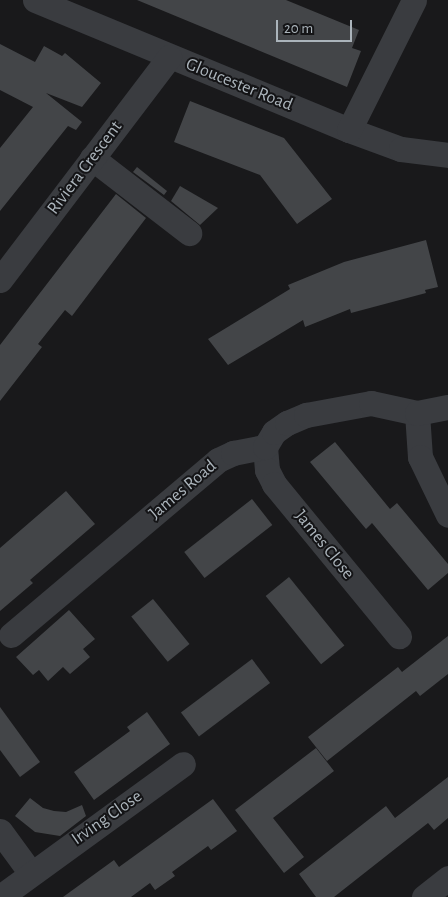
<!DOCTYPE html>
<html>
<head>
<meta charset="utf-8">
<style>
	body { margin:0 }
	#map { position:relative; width:448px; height:897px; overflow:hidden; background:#19191b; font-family:"Alegreya Sans",sans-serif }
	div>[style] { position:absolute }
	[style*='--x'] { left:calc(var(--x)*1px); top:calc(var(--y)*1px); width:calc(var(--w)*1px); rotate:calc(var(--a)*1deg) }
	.building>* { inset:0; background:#434548; transform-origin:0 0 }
	.minor>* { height:25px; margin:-12.5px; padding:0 12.5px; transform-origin:12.5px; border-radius:12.5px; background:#3a3c40 }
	span { translate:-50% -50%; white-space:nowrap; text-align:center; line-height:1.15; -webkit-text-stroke:4px #141416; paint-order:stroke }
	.street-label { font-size:18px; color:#abb4bb }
	.scale { position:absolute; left:276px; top:20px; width:76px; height:22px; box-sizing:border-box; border:2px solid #abb4bb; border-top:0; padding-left:6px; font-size:15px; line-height:18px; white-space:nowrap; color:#abb4bb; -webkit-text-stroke:4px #141416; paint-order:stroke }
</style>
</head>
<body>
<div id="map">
	<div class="building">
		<div style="clip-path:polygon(137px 0,286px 0,359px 30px,352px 48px,361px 51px,347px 87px)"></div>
		<div style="clip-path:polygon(0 44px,35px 62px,44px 46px,62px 56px,65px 53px,101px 83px,82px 107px,46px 93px,82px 122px,76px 130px,68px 126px,0 211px,0 148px,33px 107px,0 90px)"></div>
		<div style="clip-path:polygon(190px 101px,284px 138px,332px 199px,297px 224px,260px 175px,174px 142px)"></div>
		<div style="clip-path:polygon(137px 167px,167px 191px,164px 195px,133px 172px)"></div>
		<div style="clip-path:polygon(180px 186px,218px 208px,200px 225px,171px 201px)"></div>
		<div style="clip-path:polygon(116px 194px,146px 218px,72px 316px,65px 310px,38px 344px,42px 347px,0 401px,0 345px)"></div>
		<div style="clip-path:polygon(426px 240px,438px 287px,425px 290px,426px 293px,351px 313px,350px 309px,305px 327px,303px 320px,228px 365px,208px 339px,290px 289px,288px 285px,344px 262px)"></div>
		<div style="clip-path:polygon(335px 442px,390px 509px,397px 503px,448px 564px,448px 573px,428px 590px,372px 523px,366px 529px,310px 462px)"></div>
		<div style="clip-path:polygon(66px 491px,95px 524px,30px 580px,33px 583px,0 611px,0 548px)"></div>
		<div style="left:252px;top:499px;width:33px;height:86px;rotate:52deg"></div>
		<div style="left:289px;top:577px;width:88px;height:30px;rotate:51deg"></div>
		<div style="left:153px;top:599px;width:58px;height:28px;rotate:51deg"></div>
		<div style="clip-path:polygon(69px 610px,95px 639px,83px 649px,90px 657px,70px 674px,63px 667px,48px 681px,39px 670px,33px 675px,16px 657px)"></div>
		<div style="clip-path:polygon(448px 636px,448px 674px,420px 696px,416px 691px,327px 761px,308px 737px,398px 667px,402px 672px)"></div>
		<div style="left:252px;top:659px;width:30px;height:89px;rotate:53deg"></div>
		<div style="clip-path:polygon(0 707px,40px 762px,20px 777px,0 750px)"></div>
		<div style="clip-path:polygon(147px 712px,170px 744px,94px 800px,74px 772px,130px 731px,127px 727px)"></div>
		<div style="clip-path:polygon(316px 748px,334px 771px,273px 818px,304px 857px,284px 873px,235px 810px)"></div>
		<div style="clip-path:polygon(448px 777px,448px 818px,434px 830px,428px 823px,334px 897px,316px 897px,299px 874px,386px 806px,395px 818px)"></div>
		<div style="clip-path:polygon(30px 798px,43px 808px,54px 811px,66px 812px,82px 805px,86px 816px,60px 836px,35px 832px,15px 816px)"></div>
		<div style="clip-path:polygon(213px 799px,237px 831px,211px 850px,208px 846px,172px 872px,175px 876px,155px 890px,150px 883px,131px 897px,63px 897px,114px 860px,119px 867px)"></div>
	</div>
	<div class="minor">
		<div style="--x:35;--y:0;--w:340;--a:22.5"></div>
		<div style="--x:349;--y:130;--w:55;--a:20.1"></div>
		<div style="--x:401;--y:149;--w:47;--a:7.3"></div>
		<div style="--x:349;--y:130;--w:145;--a:-63.4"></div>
		<div style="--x:92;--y:158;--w:123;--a:37.7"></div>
		<div style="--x:0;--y:280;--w:280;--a:-52.8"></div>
		<div style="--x:417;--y:413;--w:44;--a:86.1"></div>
		<div style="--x:420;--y:457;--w:64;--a:64.2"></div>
		<div style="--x:265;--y:447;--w:23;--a:85"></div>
		<div style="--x:267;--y:470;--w:16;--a:63"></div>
		<div style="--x:274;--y:484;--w:197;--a:50.6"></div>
		<div style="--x:11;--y:635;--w:271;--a:-40.2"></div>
		<div style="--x:218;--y:460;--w:17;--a:-25"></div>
		<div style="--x:233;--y:453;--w:33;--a:-11"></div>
		<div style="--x:265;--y:447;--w:17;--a:-59"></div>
		<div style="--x:274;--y:432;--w:16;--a:-35"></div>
		<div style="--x:287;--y:423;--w:21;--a:-23"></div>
		<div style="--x:306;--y:415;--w:66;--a:-10.5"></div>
		<div style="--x:371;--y:403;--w:47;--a:12.3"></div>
		<div style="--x:417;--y:413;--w:32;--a:-11"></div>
		<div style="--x:0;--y:831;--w:51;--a:53.8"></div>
		<div style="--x:0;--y:897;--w:226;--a:-36"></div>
		<div style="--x:424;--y:897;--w:31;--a:-38"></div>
	</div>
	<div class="street-label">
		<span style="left:239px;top:85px;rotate:22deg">Gloucester Road</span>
		<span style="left:85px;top:168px;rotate:-53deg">Riviera Crescent</span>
		<span style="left:183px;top:490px;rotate:-40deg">James Road</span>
		<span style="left:324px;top:545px;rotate:51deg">James Close</span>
		<span style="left:107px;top:818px;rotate:-35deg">Irving Close</span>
	</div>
	<div class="scale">20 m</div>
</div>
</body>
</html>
